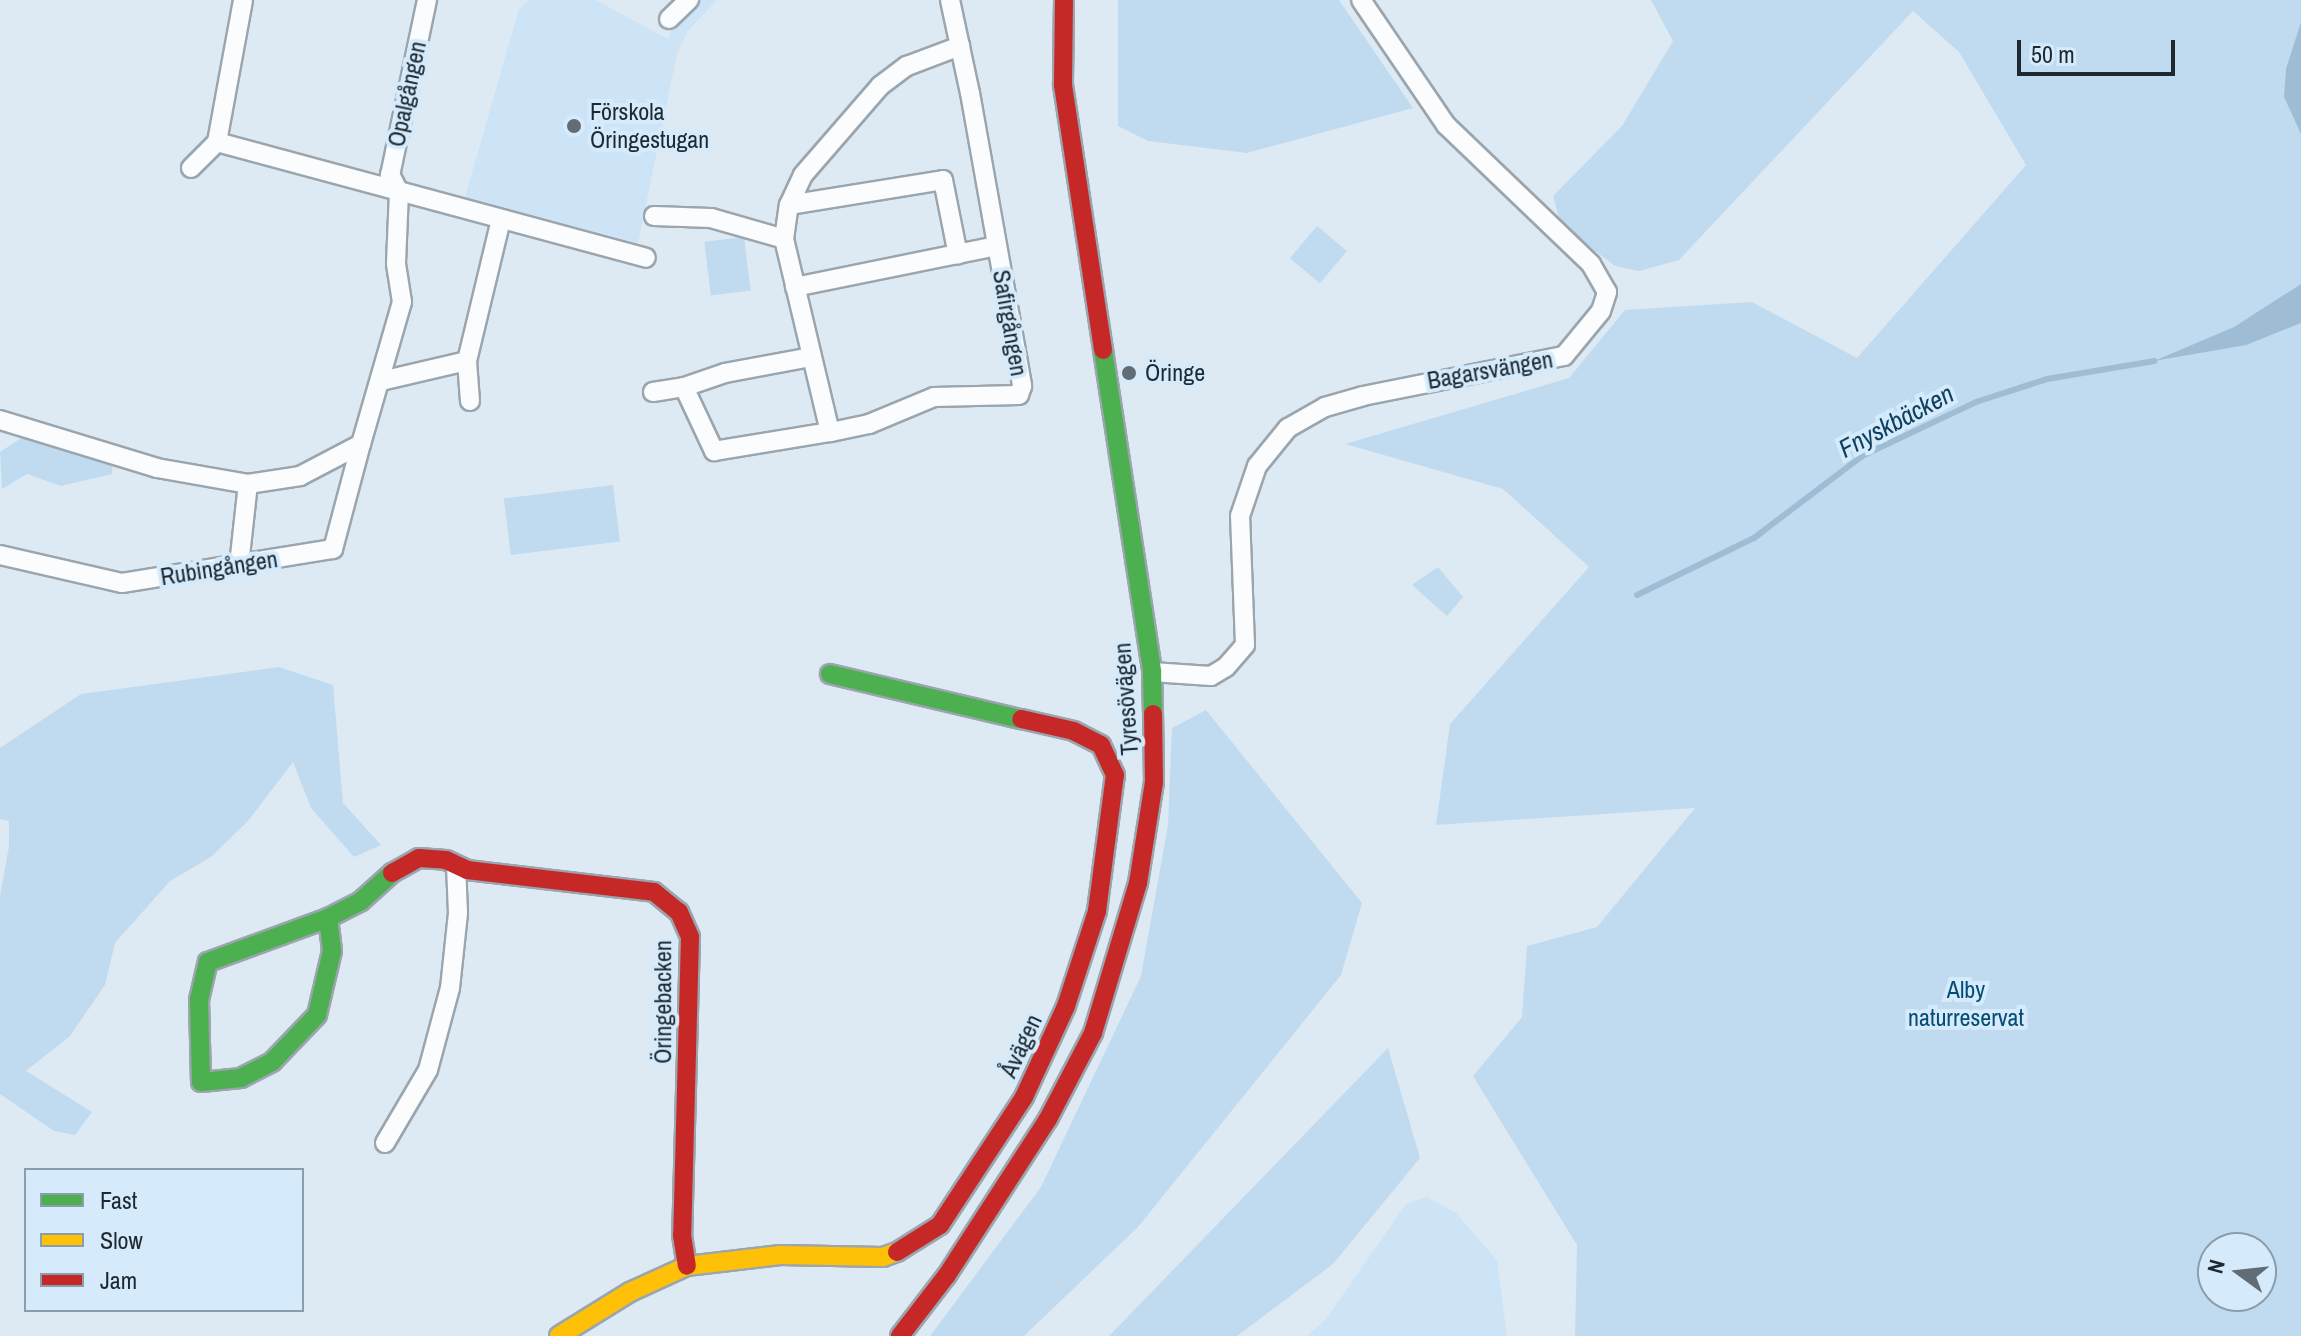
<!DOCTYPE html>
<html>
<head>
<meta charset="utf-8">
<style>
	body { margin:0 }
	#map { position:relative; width:2301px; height:1336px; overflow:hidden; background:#deeaf3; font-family:"Archivo Narrow",sans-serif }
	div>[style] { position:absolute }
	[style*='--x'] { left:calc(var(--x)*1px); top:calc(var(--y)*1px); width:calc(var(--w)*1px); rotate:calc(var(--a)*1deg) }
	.built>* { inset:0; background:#cde4f7 }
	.green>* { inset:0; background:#c0dbef; transform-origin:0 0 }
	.water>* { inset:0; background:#9ebdd5 }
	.stream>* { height:6px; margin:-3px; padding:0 3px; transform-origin:3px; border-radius:3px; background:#9ebdd5 }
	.roads { filter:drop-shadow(2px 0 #9ba5ad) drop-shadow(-2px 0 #9ba5ad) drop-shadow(0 2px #9ba5ad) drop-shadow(0 -2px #9ba5ad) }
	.street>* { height:18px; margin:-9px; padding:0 9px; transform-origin:9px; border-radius:9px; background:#fafcfd }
	.fast>* { height:18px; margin:-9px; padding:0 9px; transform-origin:9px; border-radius:9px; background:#4caf50 }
	.slow>* { height:18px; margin:-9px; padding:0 9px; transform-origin:9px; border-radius:9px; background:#ffc107 }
	.jam>* { height:18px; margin:-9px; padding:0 9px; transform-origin:9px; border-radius:9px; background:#c62828 }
	.dots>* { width:22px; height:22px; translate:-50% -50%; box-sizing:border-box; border:4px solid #d5ebfc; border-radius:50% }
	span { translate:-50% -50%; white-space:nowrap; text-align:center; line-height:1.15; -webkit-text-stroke:8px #d5ebfc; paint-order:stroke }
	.street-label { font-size:24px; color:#1d2830 }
	.poi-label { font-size:24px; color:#1d2830 }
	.left { translate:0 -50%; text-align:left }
	.park-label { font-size:24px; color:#054c74 }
	.water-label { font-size:26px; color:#10405f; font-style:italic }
	.legend { position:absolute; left:24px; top:1168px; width:280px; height:144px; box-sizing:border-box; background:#d5ebfc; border:2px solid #8b9daa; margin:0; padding:10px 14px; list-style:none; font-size:24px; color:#1d2830 }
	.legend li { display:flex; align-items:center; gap:16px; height:40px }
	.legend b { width:40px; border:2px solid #8b9daa }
	.north { position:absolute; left:2197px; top:1232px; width:80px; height:80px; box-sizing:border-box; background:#d5ebfc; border:2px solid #8b9daa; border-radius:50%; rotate:285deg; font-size:22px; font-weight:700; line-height:32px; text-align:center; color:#1d2830 }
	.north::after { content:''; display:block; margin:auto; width:28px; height:36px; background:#616c74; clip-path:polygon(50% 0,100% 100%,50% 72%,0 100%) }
	.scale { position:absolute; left:2017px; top:40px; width:158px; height:36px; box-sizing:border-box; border:4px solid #1d2830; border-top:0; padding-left:10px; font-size:24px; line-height:28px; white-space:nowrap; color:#1d2830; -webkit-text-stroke:6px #d5ebfc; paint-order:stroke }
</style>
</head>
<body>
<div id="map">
	<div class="built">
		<div style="clip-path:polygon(529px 0,596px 0,668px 39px,675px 19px,696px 0,717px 0,688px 31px,677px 54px,638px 243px,465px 197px,519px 9px)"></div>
		<div style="clip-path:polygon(1427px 1197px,1457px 1214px,1497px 1260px,1507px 1336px,1307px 1336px,1326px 1319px,1406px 1204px)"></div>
	</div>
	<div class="green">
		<div style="clip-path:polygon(1118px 0,1339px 0,1413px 108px,1247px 153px,1148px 141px,1118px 126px)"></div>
		<div style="clip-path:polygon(evenodd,1651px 0,2301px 0,2301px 1336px,1575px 1336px,1577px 1245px,1473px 1076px,1522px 1017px,1527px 946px,1597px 927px,1695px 808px,1436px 825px,1450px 724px,1589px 567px,1503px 489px,1345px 444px,1569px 378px,1625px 310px,1752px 302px,1857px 358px,2026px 165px,1959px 52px,1913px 11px,1679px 260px,1639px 271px,1615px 266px,1561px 225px,1553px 196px,1622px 126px,1673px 41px,1651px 0,2213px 1248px,2261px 1248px,2261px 1296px,2213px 1296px,2213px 1248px)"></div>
		<div style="left:1317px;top:226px;width:39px;height:42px;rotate:40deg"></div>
		<div style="left:744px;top:237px;width:54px;height:40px;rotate:83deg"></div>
		<div style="clip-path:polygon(29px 433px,113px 455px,112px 474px,61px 486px,27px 474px,2px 489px,0 452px)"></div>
		<div style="left:613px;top:485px;width:57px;height:110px;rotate:83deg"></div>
		<div style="clip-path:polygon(1438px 567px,1463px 597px,1447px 616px,1412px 585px)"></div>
		<div style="clip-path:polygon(279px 667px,333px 685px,343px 803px,381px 845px,354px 857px,311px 808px,293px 762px,248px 821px,211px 857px,170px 881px,115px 943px,105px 985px,70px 1036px,26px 1071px,92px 1112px,75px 1135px,54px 1131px,0 1094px,0 896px,9px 846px,9px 821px,0 819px,0 748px,81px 694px)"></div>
		<div style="clip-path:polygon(1206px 710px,1362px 903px,1341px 975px,1138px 1227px,1024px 1336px,930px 1336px,1041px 1187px,1141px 976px,1168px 825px,1172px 728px)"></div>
		<div style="clip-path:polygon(1388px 1048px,1420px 1158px,1333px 1264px,1237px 1336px,1109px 1336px)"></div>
	</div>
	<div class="water">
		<div style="clip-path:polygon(2301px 22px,2301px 134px,2284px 97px,2286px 69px)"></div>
		<div style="clip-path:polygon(2301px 284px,2301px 323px,2246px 345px,2154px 361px,2234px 327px)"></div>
	</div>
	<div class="stream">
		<div style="--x:1637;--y:595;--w:130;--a:-26"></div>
		<div style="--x:1754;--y:538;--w:136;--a:-37.2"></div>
		<div style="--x:1862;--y:456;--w:126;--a:-25.3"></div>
		<div style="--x:1976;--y:402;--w:75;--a:-17.9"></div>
		<div style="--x:2047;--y:379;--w:109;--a:-9.5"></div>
	</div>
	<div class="roads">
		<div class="street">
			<div style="--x:950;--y:0;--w:95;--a:77.9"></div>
			<div style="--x:970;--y:93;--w:298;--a:79.9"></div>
			<div style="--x:1022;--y:386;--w:9;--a:108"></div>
			<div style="--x:1019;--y:395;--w:85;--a:178.7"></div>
			<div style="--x:934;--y:397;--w:70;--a:157.4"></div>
			<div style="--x:869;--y:424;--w:40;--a:168"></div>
			<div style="--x:830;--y:432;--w:198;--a:-103.4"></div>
			<div style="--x:784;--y:239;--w:34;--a:-82"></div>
			<div style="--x:789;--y:205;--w:33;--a:-65"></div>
			<div style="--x:803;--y:175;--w:118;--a:-49.1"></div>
			<div style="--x:880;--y:86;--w:34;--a:-37"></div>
			<div style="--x:907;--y:66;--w:57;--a:-20.7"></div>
			<div style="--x:669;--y:19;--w:28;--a:-44"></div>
			<div style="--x:217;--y:142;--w:444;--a:15.1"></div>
			<div style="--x:191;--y:168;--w:37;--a:-45"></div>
			<div style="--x:217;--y:142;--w:144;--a:-79.6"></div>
			<div style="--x:388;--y:185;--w:189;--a:-78.1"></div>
			<div style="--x:789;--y:205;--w:156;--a:-9.2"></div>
			<div style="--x:943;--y:180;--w:76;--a:78.7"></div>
			<div style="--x:654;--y:216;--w:57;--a:2"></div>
			<div style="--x:711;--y:218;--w:76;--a:16"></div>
			<div style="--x:795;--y:287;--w:205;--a:-11.5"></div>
			<div style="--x:811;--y:357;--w:87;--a:169.5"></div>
			<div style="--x:725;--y:373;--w:43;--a:161.1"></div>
			<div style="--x:684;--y:387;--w:71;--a:64.9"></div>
			<div style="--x:714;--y:451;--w:118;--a:-9.3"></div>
			<div style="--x:381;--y:381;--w:88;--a:-13.1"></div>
			<div style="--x:653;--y:392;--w:31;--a:-9"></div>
			<div style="--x:470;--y:401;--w:40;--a:-94.3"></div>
			<div style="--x:467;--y:361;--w:146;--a:-76.5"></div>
			<div style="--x:0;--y:420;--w:164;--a:17"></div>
			<div style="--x:157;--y:468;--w:92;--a:10"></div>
			<div style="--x:248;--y:484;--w:53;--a:-8.7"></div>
			<div style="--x:300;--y:476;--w:69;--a:-27.7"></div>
			<div style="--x:361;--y:444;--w:148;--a:-73.9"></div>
			<div style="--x:402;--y:302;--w:39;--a:-99"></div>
			<div style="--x:396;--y:263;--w:71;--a:-87.6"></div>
			<div style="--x:399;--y:192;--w:20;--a:-117"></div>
			<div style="--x:0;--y:555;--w:125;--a:12.9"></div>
			<div style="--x:122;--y:583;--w:214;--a:-9.2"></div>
			<div style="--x:333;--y:549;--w:109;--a:-75.1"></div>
			<div style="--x:239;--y:565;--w:81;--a:-83.7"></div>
			<div style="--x:1152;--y:672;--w:59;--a:3.9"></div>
			<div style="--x:1211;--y:676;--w:17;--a:-31"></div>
			<div style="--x:1226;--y:667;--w:29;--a:-49"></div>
			<div style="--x:1245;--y:645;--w:129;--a:-92.2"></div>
			<div style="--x:1240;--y:516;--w:53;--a:-71.2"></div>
			<div style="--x:1257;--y:466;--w:49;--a:-50.8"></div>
			<div style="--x:1288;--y:428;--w:43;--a:-29.6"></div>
			<div style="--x:1325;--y:407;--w:40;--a:-16"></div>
			<div style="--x:1363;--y:396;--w:205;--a:-11.3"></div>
			<div style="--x:1564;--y:356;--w:58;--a:-50.6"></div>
			<div style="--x:1601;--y:311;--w:20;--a:-72"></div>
			<div style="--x:1607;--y:292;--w:32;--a:-120"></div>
			<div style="--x:1591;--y:264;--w:201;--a:-136.2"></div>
			<div style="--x:1446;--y:125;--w:151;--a:-124.2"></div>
			<div style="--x:385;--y:1143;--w:85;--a:-59.5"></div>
			<div style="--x:428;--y:1070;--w:85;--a:-75"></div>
			<div style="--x:450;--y:988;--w:75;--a:-83.9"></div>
			<div style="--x:458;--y:913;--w:48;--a:-92.4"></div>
		</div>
		<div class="fast">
			<div style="--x:1103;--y:350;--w:326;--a:81.3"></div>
			<div style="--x:1152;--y:672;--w:42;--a:88.6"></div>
			<div style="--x:830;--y:674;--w:196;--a:13.3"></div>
			<div style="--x:328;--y:918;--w:33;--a:83"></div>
			<div style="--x:332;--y:951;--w:66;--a:103.2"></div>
			<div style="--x:317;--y:1015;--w:65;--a:133.8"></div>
			<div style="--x:272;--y:1062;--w:35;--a:153"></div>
			<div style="--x:241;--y:1078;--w:40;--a:174.3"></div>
			<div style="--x:201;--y:1082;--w:82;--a:-91.4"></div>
			<div style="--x:199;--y:1000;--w:39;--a:-77"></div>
			<div style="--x:208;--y:962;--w:128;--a:-20.1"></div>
			<div style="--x:328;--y:918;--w:37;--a:-27"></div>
			<div style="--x:361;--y:901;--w:42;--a:-42.1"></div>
		</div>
		<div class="slow">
			<div style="--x:559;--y:1336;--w:84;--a:-31.8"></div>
			<div style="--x:630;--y:1292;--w:63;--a:-24.5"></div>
			<div style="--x:687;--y:1266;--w:94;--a:-6.7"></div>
			<div style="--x:780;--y:1255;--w:103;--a:1.1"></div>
			<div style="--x:883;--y:1257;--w:15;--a:-20"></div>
		</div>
		<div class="jam">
			<div style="--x:1064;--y:0;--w:85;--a:90.7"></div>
			<div style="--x:1063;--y:85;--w:268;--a:81.4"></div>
			<div style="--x:392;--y:873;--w:31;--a:-29"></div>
			<div style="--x:419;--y:858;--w:27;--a:4"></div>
			<div style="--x:446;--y:860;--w:23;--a:25"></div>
			<div style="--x:467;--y:870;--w:188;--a:6.7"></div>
			<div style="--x:654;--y:892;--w:32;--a:39"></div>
			<div style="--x:679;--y:912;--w:27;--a:66"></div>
			<div style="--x:690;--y:937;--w:298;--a:91.5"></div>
			<div style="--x:682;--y:1235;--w:31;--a:81"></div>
			<div style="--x:897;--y:1252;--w:51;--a:-32.1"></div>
			<div style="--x:940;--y:1225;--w:153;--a:-56.7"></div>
			<div style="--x:1024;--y:1097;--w:100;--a:-65.2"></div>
			<div style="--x:1066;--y:1006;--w:100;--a:-71.9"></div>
			<div style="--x:1097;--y:911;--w:137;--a:-82.5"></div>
			<div style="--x:1115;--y:775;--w:33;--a:-115"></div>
			<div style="--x:1101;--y:745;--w:30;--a:-153"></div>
			<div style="--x:1074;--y:731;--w:54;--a:-167.2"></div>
			<div style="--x:900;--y:1336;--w:77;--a:-52.4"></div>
			<div style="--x:947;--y:1275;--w:186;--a:-57.1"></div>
			<div style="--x:1048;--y:1119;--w:97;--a:-62.4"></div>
			<div style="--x:1093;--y:1033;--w:157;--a:-73.3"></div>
			<div style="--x:1138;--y:883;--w:102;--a:-81"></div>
			<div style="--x:1154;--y:782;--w:68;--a:-90.8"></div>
		</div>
	</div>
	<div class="dots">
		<div style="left:574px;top:126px;background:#616c74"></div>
		<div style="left:1129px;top:373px;background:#616c74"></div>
	</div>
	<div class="street-label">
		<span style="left:407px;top:94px;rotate:-78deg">Opalgången</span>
		<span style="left:1010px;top:323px;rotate:80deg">Safirgången</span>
		<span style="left:1490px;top:370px;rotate:-10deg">Bagarsvängen</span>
		<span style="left:219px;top:568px;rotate:-9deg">Rubingången</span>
		<span style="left:1126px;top:699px;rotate:-94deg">Tyresövägen</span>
		<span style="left:663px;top:1002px;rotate:-90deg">Öringebacken</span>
		<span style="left:1021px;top:1046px;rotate:-65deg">Åvägen</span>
	</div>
	<div class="poi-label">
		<span class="left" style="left:590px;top:126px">Förskola<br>Öringestugan</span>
		<span class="left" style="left:1145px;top:373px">Öringe</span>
	</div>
	<div class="park-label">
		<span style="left:1966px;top:1004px">Alby<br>naturreservat</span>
	</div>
	<div class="water-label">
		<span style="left:1896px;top:421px;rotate:-28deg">Fnyskbäcken</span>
	</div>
	<ul class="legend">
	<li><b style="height:10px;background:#4caf50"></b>Fast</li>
	<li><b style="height:10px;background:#ffc107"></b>Slow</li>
	<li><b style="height:10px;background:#c62828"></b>Jam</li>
	</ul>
	<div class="north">N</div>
	<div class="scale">50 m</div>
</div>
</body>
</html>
